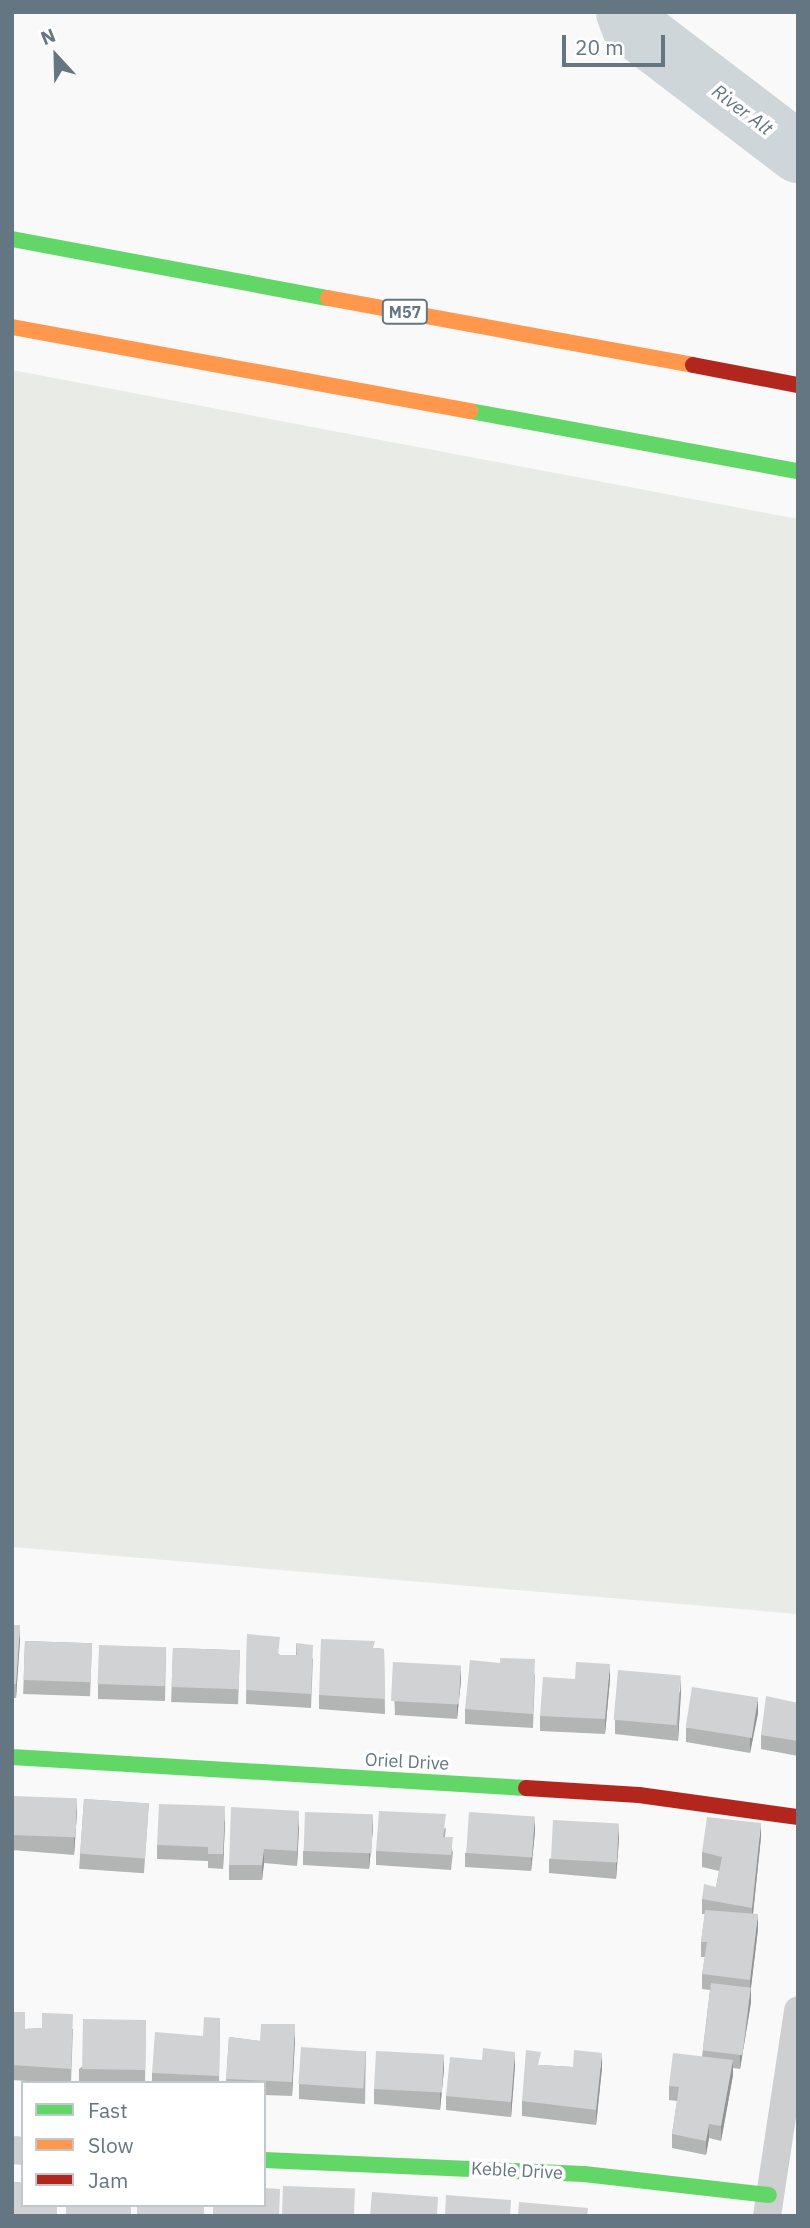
<!DOCTYPE html>
<html>
<head>
<meta charset="utf-8">
<style>
	body { margin:0 }
	#map { position:relative; width:810px; height:2228px; overflow:hidden; background:#f9f9f9; font-family:"IBM Plex Sans",sans-serif }
	div>[style] { position:absolute }
	[style*='--x'] { left:calc(var(--x)*1px); top:calc(var(--y)*1px); width:calc(var(--w)*1px); rotate:calc(var(--a)*1deg) }
	.green>* { inset:0; background:#e8ebe6 }
	.river>* { height:61px; margin:-30.5px; padding:0 30.5px; transform-origin:30.5px; border-radius:30.5px; background:#ced6d9 }
	.street>* { height:28px; margin:-14px; padding:0 14px; transform-origin:14px; border-radius:14px; background:#cecfd0 }
	.fast>* { height:16px; margin:-8px; padding:0 8px; transform-origin:8px; border-radius:8px; background:#63d668 }
	.slow>* { height:16px; margin:-8px; padding:0 8px; transform-origin:8px; border-radius:8px; background:#ff974d }
	.jam>* { height:16px; margin:-8px; padding:0 8px; transform-origin:8px; border-radius:8px; background:#b3261e }
	.wall>* { inset:0; background:#b3b5b5; transform-origin:0 0 }
	.shaded-wall>* { inset:0; background:#929394 }
	.building>* { inset:0; background:#d0d2d3; transform-origin:0 0 }
	span { translate:-50% -50%; white-space:nowrap; text-align:center; line-height:1.15; -webkit-text-stroke:7px #fff; paint-order:stroke }
	.shield-label span { padding:2px 5px; background:#fff; border:2px solid; border-radius:5px; -webkit-text-stroke-width:0 }
	.shield-label { font-size:16px; color:#657683; font-weight:700 }
	.street-label { font-size:18px; color:#657683 }
	.water-label { font-size:19px; color:#60757c; font-style:italic }
	.frame { position:absolute; inset:0; border:14px solid #657683; pointer-events:none }
	.legend { position:absolute; left:21px; top:2081px; width:245px; height:126px; box-sizing:border-box; background:#fff; border:2px solid #c1c8cd; margin:0; padding:9px 12px; list-style:none; font-size:21px; color:#657683 }
	.legend li { display:flex; align-items:center; gap:14px; height:35px }
	.legend b { width:35px; border:2px solid #c1c8cd }
	.north { position:absolute; left:21px; top:21px; width:70px; height:70px; -webkit-text-stroke:5px #fff; paint-order:stroke; rotate:338deg; font-size:19px; font-weight:700; line-height:28px; text-align:center; color:#657683 }
	.north::after { content:''; display:block; margin:auto; width:24px; height:32px; background:#657683; clip-path:polygon(50% 0,100% 100%,50% 72%,0 100%) }
	.scale { position:absolute; left:562px; top:35px; width:103px; height:32px; box-sizing:border-box; border:4px solid #657683; border-top:0; padding-left:9px; font-size:21px; line-height:24px; white-space:nowrap; color:#657683; -webkit-text-stroke:5px #fff; paint-order:stroke }
</style>
</head>
<body>
<div id="map">
	<div class="green">
		<div style="clip-path:polygon(12px 370px,798px 519px,798px 1614px,12px 1547px)"></div>
	</div>
	<div class="river">
		<div style="--x:626;--y:12;--w:14;--a:69"></div>
		<div style="--x:631;--y:25;--w:210;--a:37.3"></div>
	</div>
	<div class="street">
		<div style="--x:12;--y:2150;--w:11;--a:5"></div>
		<div style="--x:767;--y:2216;--w:208;--a:-81.4"></div>
	</div>
	<div class="fast">
		<div style="--x:12;--y:239;--w:321;--a:10.6"></div>
		<div style="--x:470;--y:411;--w:333;--a:10.4"></div>
		<div style="--x:12;--y:1757;--w:515;--a:3.45"></div>
		<div style="--x:264;--y:2160;--w:320;--a:2.5"></div>
		<div style="--x:584;--y:2174;--w:186;--a:6.5"></div>
	</div>
	<div class="slow">
		<div style="--x:328;--y:298;--w:371;--a:10.4"></div>
		<div style="--x:12;--y:327;--w:466;--a:10.4"></div>
	</div>
	<div class="jam">
		<div style="--x:693;--y:365;--w:107;--a:10.8"></div>
		<div style="--x:526;--y:1788;--w:113;--a:3.5"></div>
		<div style="--x:639;--y:1795;--w:161;--a:7.9"></div>
	</div>
	<div class="wall">
		<div style="clip-path:polygon(12px 1625px,20px 1639px,16px 1698px,12px 1698px)"></div>
		<div style="clip-path:polygon(247px 1634px,280px 1655px,296px 1655px,296px 1643px,313px 1659px,311px 1708px,246px 1704px)"></div>
		<div style="left:25px;top:1641px;width:67px;height:53px;rotate:2deg"></div>
		<div style="clip-path:polygon(166px 1647px,165px 1701px,98px 1699px,98px 1684px)"></div>
		<div style="left:173px;top:1648px;width:67px;height:54px;rotate:2deg"></div>
		<div style="clip-path:polygon(375px 1648px,384px 1649px,385px 1714px,319px 1709px,319px 1695px)"></div>
		<div style="clip-path:polygon(393px 1662px,461px 1680px,457px 1719px,395px 1715px)"></div>
		<div style="clip-path:polygon(535px 1674px,533px 1728px,465px 1724px,465px 1709px)"></div>
		<div style="clip-path:polygon(575px 1679px,610px 1679px,605px 1734px,540px 1731px,540px 1716px)"></div>
		<div style="clip-path:polygon(681px 1691px,678px 1741px,615px 1734px,615px 1720px)"></div>
		<div style="clip-path:polygon(798px 1703px,798px 1756px,761px 1749px,761px 1735px)"></div>
		<div style="clip-path:polygon(758px 1713px,750px 1753px,686px 1742px,686px 1728px)"></div>
		<div style="clip-path:polygon(12px 1796px,77px 1812px,74px 1855px,12px 1850px)"></div>
		<div style="left:84px;top:1799px;width:65px;height:70px;rotate:4deg"></div>
		<div style="clip-path:polygon(225px 1821px,223px 1869px,208px 1868px,208px 1861px,157px 1859px,157px 1845px)"></div>
		<div style="clip-path:polygon(299px 1826px,297px 1866px,264px 1863px,262px 1880px,229px 1880px,229px 1865px)"></div>
		<div style="clip-path:polygon(373px 1828px,369px 1869px,303px 1865px,303px 1851px)"></div>
		<div style="clip-path:polygon(446px 1828px,445px 1837px,453px 1852px,451px 1870px,376px 1865px,376px 1851px)"></div>
		<div style="clip-path:polygon(535px 1831px,531px 1871px,465px 1867px,465px 1853px)"></div>
		<div style="clip-path:polygon(761px 1837px,753px 1914px,758px 1929px,751px 1988px,751px 2002px,740px 2069px,733px 2068px,733px 2075px,721px 2141px,709px 2138px,706px 2155px,672px 2148px,672px 2134px,677px 2101px,669px 2100px,669px 2086px,702px 2057px,710px 1990px,702px 1989px,702px 1974px,705px 1957px,701px 1957px,701px 1942px,705px 1914px,702px 1914px,702px 1899px,716px 1887px,719px 1871px,702px 1867px,702px 1852px)"></div>
		<div style="clip-path:polygon(619px 1838px,616px 1879px,549px 1873px,549px 1859px)"></div>
		<div style="clip-path:polygon(12px 2012px,25px 2029px,42px 2028px,73px 2029px,71px 2083px,54px 2083px,12px 2080px)"></div>
		<div style="clip-path:polygon(220px 2018px,219px 2083px,152px 2083px,152px 2073px,203px 2036px)"></div>
		<div style="clip-path:polygon(146px 2020px,145px 2083px,79px 2083px,79px 2069px)"></div>
		<div style="clip-path:polygon(229px 2037px,260px 2041px,295px 2039px,292px 2096px,264px 2095px,264px 2083px,226px 2083px)"></div>
		<div style="clip-path:polygon(366px 2051px,365px 2104px,299px 2099px,299px 2084px)"></div>
		<div style="clip-path:polygon(541px 2065px,573px 2067px,602px 2068px,596px 2125px,522px 2116px,522px 2101px)"></div>
		<div style="clip-path:polygon(515px 2066px,511px 2117px,446px 2110px,446px 2096px)"></div>
		<div style="clip-path:polygon(444px 2069px,440px 2110px,374px 2104px,374px 2089px)"></div>
	</div>
	<div class="shaded-wall">
		<div style="clip-path:polygon(20px 1625px,20px 1639px,16px 1698px,16px 1684px)"></div>
		<div style="clip-path:polygon(610px 1664px,610px 1679px,605px 1734px,605px 1719px)"></div>
		<div style="clip-path:polygon(461px 1666px,461px 1680px,457px 1719px,457px 1705px)"></div>
		<div style="clip-path:polygon(681px 1676px,681px 1691px,678px 1741px,678px 1726px)"></div>
		<div style="clip-path:polygon(758px 1698px,758px 1713px,750px 1753px,750px 1738px)"></div>
		<div style="clip-path:polygon(77px 1798px,77px 1812px,74px 1855px,74px 1840px)"></div>
		<div style="clip-path:polygon(225px 1806px,225px 1821px,223px 1869px,223px 1854px)"></div>
		<div style="clip-path:polygon(299px 1811px,299px 1826px,297px 1866px,297px 1851px)"></div>
		<div style="clip-path:polygon(373px 1814px,373px 1828px,369px 1869px,369px 1854px)"></div>
		<div style="clip-path:polygon(535px 1817px,535px 1831px,531px 1871px,531px 1857px)"></div>
		<div style="clip-path:polygon(619px 1823px,619px 1838px,616px 1879px,616px 1864px)"></div>
		<div style="clip-path:polygon(761px 1823px,761px 1837px,752px 1923px,752px 1908px)"></div>
		<div style="clip-path:polygon(264px 1849px,264px 1863px,262px 1880px,262px 1865px)"></div>
		<div style="clip-path:polygon(758px 1914px,758px 1929px,750px 1995px,750px 1980px)"></div>
		<div style="clip-path:polygon(751px 1988px,751px 2002px,740px 2069px,740px 2055px)"></div>
		<div style="clip-path:polygon(295px 2024px,295px 2039px,292px 2096px,292px 2082px)"></div>
		<div style="clip-path:polygon(515px 2052px,515px 2066px,511px 2117px,511px 2102px)"></div>
		<div style="clip-path:polygon(602px 2053px,602px 2068px,596px 2125px,596px 2110px)"></div>
		<div style="clip-path:polygon(444px 2054px,444px 2069px,440px 2110px,440px 2095px)"></div>
		<div style="clip-path:polygon(733px 2060px,733px 2075px,721px 2141px,721px 2126px)"></div>
		<div style="clip-path:polygon(709px 2124px,709px 2138px,706px 2155px,706px 2141px)"></div>
	</div>
	<div class="building">
		<div style="clip-path:polygon(12px 1625px,20px 1625px,16px 1684px,12px 1684px)"></div>
		<div style="clip-path:polygon(247px 1634px,280px 1637px,278px 1655px,297px 1655px,296px 1643px,313px 1645px,311px 1694px,246px 1690px)"></div>
		<div style="clip-path:polygon(321px 1639px,375px 1641px,373px 1648px,384px 1649px,385px 1699px,319px 1695px)"></div>
		<div style="left:25px;top:1641px;width:67px;height:39px;rotate:2deg"></div>
		<div style="left:99px;top:1645px;width:67px;height:39px;rotate:2deg"></div>
		<div style="left:173px;top:1648px;width:67px;height:39px;rotate:2deg"></div>
		<div style="clip-path:polygon(500px 1658px,535px 1659px,533px 1714px,465px 1709px,470px 1660px,500px 1663px)"></div>
		<div style="left:393px;top:1662px;width:68px;height:39px;rotate:3deg"></div>
		<div style="clip-path:polygon(576px 1662px,610px 1664px,605px 1719px,540px 1716px,543px 1677px,575px 1679px)"></div>
		<div style="left:618px;top:1670px;width:63px;height:50px;rotate:5deg"></div>
		<div style="left:692px;top:1687px;width:67px;height:41px;rotate:9deg"></div>
		<div style="clip-path:polygon(766px 1696px,798px 1703px,798px 1741px,761px 1735px)"></div>
		<div style="left:12px;top:1796px;width:65px;height:39px;rotate:2deg"></div>
		<div style="left:84px;top:1799px;width:65px;height:55px;rotate:4deg"></div>
		<div style="clip-path:polygon(159px 1804px,225px 1806px,223px 1854px,208px 1854px,208px 1847px,157px 1845px)"></div>
		<div style="clip-path:polygon(231px 1807px,299px 1811px,297px 1851px,264px 1849px,262px 1865px,229px 1865px)"></div>
		<div style="clip-path:polygon(379px 1811px,446px 1814px,443px 1837px,453px 1837px,451px 1855px,376px 1851px)"></div>
		<div style="left:305px;top:1812px;width:68px;height:39px;rotate:2deg"></div>
		<div style="left:469px;top:1812px;width:66px;height:41px;rotate:4deg"></div>
		<div style="clip-path:polygon(707px 1817px,761px 1823px,752px 1908px,702px 1899px,704px 1884px,716px 1887px,722px 1857px,702px 1852px)"></div>
		<div style="left:553px;top:1820px;width:66px;height:39px;rotate:3deg"></div>
		<div style="clip-path:polygon(705px 1910px,758px 1914px,750px 1980px,702px 1974px,707px 1942px,701px 1942px)"></div>
		<div style="left:711px;top:1983px;width:40px;height:68px;rotate:7deg"></div>
		<div style="clip-path:polygon(12px 2012px,25px 2012px,25px 2029px,42px 2028px,42px 2013px,73px 2014px,71px 2069px,12px 2065px)"></div>
		<div style="clip-path:polygon(204px 2017px,220px 2018px,219px 2076px,152px 2073px,155px 2032px,203px 2036px)"></div>
		<div style="left:83px;top:2019px;width:63px;height:50px;rotate:1deg"></div>
		<div style="clip-path:polygon(261px 2024px,295px 2024px,292px 2082px,226px 2079px,229px 2037px,260px 2041px)"></div>
		<div style="left:301px;top:2047px;width:65px;height:37px;rotate:4deg"></div>
		<div style="clip-path:polygon(483px 2048px,515px 2052px,511px 2102px,446px 2096px,450px 2057px,482px 2060px)"></div>
		<div style="clip-path:polygon(526px 2050px,541px 2052px,538px 2065px,573px 2067px,574px 2050px,602px 2053px,596px 2110px,522px 2101px)"></div>
		<div style="left:376px;top:2051px;width:68px;height:38px;rotate:3deg"></div>
		<div style="clip-path:polygon(673px 2053px,733px 2060px,721px 2126px,709px 2124px,706px 2141px,672px 2134px,679px 2087px,669px 2086px)"></div>
		<div style="clip-path:polygon(12px 2182px,23px 2182px,23px 2205px,57px 2205px,57px 2216px,12px 2216px)"></div>
		<div style="left:283px;top:2186px;width:72px;height:30px;rotate:2deg"></div>
		<div style="clip-path:polygon(264px 2188px,280px 2189px,279px 2216px,213px 2216px,213px 2205px,264px 2205px)"></div>
		<div style="clip-path:polygon(372px 2192px,438px 2197px,437px 2216px,370px 2216px)"></div>
		<div style="clip-path:polygon(446px 2195px,511px 2200px,510px 2216px,445px 2216px)"></div>
		<div style="clip-path:polygon(519px 2202px,588px 2208px,587px 2216px,518px 2216px)"></div>
		<div style="left:66px;top:2205px;width:65px;height:11px"></div>
		<div style="left:137px;top:2205px;width:67px;height:11px"></div>
	</div>
	<div class="shield-label">
		<span style="left:405px;top:312px">M57</span>
	</div>
	<div class="street-label">
		<span style="left:407px;top:1762px;rotate:3deg">Oriel Drive</span>
		<span style="left:517px;top:2171px;rotate:3deg">Keble Drive</span>
	</div>
	<div class="water-label">
		<span style="left:742px;top:110px;rotate:37deg">River Alt</span>
	</div>
	<div class="frame"></div>
	<ul class="legend">
	<li><b style="height:9px;background:#63d668"></b>Fast</li>
	<li><b style="height:9px;background:#ff974d"></b>Slow</li>
	<li><b style="height:9px;background:#b3261e"></b>Jam</li>
	</ul>
	<div class="north">N</div>
	<div class="scale">20 m</div>
</div>
</body>
</html>
